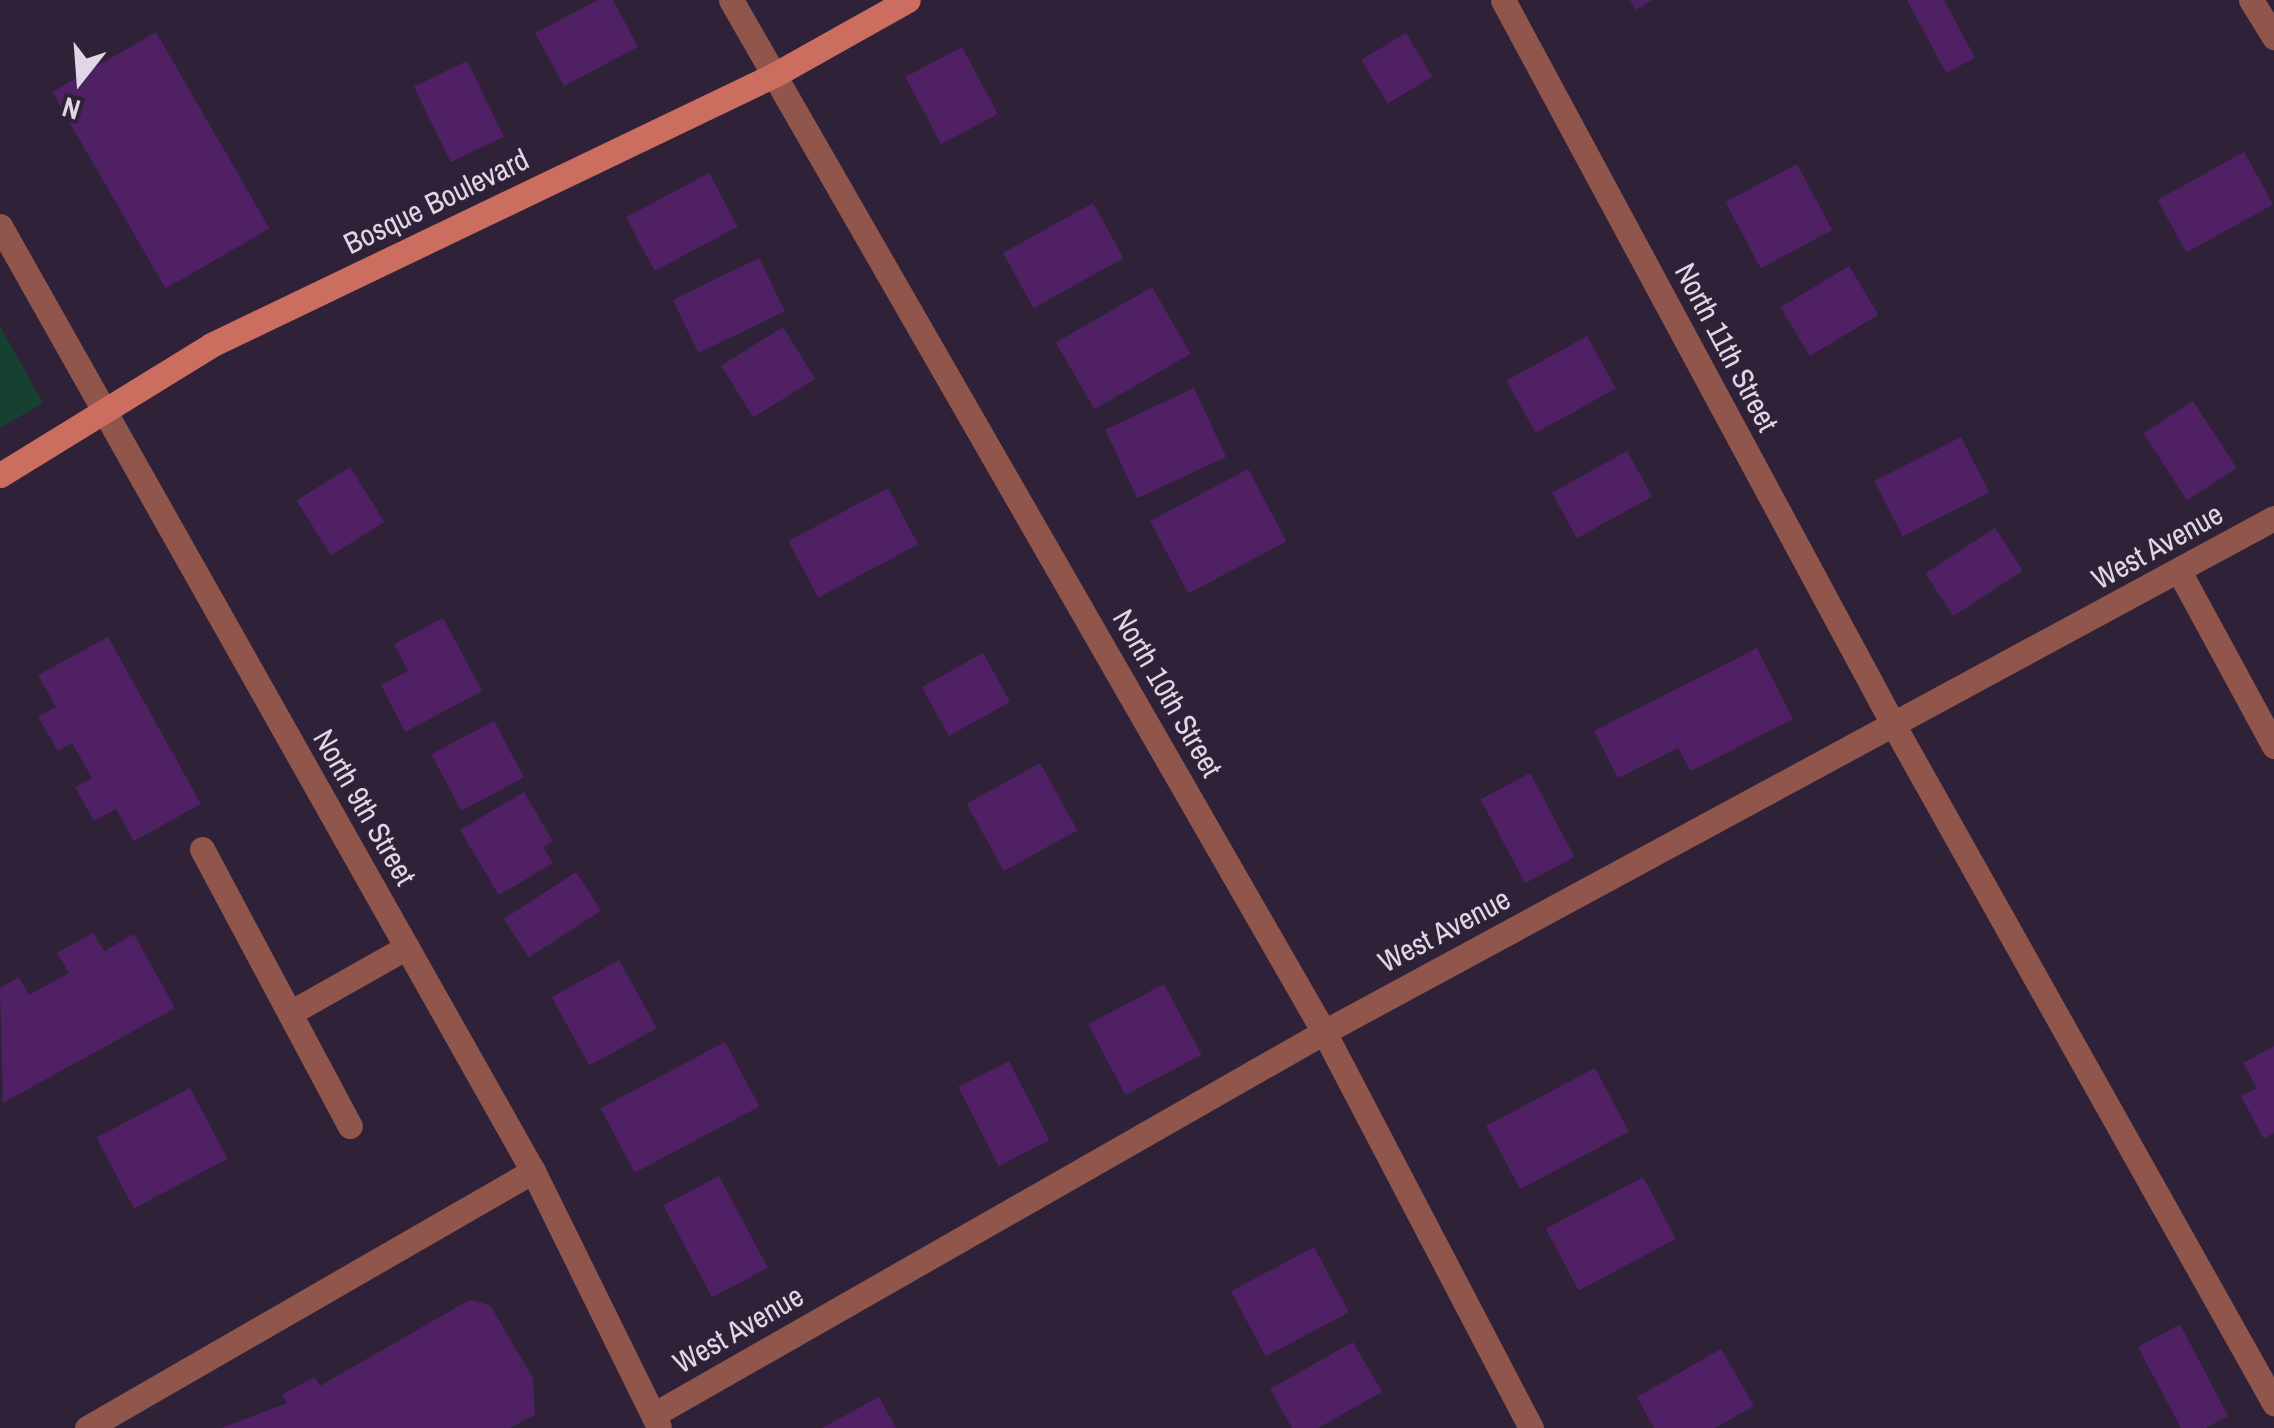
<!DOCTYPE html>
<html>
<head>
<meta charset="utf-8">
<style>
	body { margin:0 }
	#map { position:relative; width:2274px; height:1428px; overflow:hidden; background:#2f2137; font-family:"Archivo Narrow",sans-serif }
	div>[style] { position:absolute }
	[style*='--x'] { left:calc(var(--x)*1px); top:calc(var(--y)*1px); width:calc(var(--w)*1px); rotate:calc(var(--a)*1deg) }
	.green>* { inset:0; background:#164130 }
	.building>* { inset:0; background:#4f2164; transform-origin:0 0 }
	.lane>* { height:25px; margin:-12.5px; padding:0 12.5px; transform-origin:12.5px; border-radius:12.5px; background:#90564c }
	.street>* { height:25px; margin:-12.5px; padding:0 12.5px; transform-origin:12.5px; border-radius:12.5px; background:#90564c }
	.secondary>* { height:25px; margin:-12.5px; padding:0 12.5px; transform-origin:12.5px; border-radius:12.5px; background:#cb6d5f }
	span { translate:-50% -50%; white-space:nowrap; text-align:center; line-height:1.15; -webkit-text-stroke:8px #2f2137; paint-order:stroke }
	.street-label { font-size:30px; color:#e0d6e5 }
	.north { position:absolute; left:30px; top:30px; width:100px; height:100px; -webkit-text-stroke:8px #2f2137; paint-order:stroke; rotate:197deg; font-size:28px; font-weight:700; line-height:40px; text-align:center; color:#e0d6e5 }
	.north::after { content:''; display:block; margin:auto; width:35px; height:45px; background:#e0d6e5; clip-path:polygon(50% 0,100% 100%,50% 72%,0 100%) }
</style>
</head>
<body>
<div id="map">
	<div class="green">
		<div style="clip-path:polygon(0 326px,43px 403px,0 428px)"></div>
	</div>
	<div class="building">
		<div style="clip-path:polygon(598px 0,613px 0,638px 47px,564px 86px,535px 33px)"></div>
		<div style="clip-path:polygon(1630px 0,1652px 0,1636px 10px)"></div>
		<div style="clip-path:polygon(1907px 0,1944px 0,1975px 58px,1946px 73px)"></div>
		<div style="left:156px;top:32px;width:227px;height:120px;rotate:60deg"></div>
		<div style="left:1406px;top:33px;width:51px;height:52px;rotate:59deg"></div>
		<div style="left:962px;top:47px;width:76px;height:64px;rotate:62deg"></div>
		<div style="left:467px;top:61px;width:84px;height:59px;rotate:64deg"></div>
		<div style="left:2244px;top:152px;width:60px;height:99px;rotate:61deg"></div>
		<div style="left:1797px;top:164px;width:75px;height:81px;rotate:62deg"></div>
		<div style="left:709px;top:173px;width:61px;height:94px;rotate:62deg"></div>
		<div style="left:1093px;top:203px;width:63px;height:103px;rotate:61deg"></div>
		<div style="left:759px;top:258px;width:59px;height:96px;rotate:64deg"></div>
		<div style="left:1849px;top:266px;width:57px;height:80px;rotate:59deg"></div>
		<div style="left:1152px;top:287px;width:77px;height:111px;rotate:60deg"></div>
		<div style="left:783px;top:327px;width:61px;height:73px;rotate:58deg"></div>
		<div style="left:1587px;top:336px;width:60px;height:92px;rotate:61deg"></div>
		<div style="left:1194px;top:388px;width:76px;height:98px;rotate:65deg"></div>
		<div style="left:2193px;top:401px;width:80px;height:59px;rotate:57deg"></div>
		<div style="left:1961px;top:437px;width:62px;height:97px;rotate:63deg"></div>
		<div style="left:1627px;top:451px;width:52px;height:86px;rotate:61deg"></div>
		<div style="left:350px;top:467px;width:65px;height:63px;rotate:58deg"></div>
		<div style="left:1248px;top:469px;width:82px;height:111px;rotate:62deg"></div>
		<div style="left:888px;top:488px;width:64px;height:113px;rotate:62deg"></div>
		<div style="left:1995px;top:528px;width:51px;height:83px;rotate:57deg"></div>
		<div style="clip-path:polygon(443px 618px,482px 691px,405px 732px,381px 685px,408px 671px,394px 644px)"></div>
		<div style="clip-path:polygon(108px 637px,201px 804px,134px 841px,116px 809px,94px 821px,75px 787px,92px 778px,72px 743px,58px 751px,38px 717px,56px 707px,38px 675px)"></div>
		<div style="clip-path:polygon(1757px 648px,1793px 719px,1691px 771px,1678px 748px,1618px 778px,1594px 731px)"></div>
		<div style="left:983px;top:653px;width:56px;height:70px;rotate:61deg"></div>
		<div style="left:494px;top:721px;width:64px;height:71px;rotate:62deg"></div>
		<div style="left:1040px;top:763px;width:77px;height:84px;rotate:61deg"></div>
		<div style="left:1530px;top:773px;width:95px;height:56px;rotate:62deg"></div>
		<div style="clip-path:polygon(524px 792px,553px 841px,543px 847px,553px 863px,499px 895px,460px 830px)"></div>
		<div style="left:576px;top:872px;width:46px;height:86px;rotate:57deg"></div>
		<div style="clip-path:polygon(93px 933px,104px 951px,134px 934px,175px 1008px,3px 1103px,0 988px,19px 977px,29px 995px,69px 973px,57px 953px)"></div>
		<div style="left:619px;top:960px;width:78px;height:77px;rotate:61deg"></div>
		<div style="left:1164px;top:984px;width:80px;height:86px;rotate:62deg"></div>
		<div style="left:725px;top:1042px;width:73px;height:141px;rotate:62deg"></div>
		<div style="clip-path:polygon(2274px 1046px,2274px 1133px,2264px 1139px,2241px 1096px,2257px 1088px,2243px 1063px)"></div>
		<div style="left:1009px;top:1061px;width:89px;height:57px;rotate:63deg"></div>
		<div style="left:1595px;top:1068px;width:72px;height:123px;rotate:62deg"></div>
		<div style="left:190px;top:1088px;width:80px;height:106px;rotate:62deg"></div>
		<div style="left:719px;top:1176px;width:104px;height:63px;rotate:62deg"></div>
		<div style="left:1643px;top:1177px;width:70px;height:110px;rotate:62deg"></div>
		<div style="left:1314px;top:1247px;width:74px;height:94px;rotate:62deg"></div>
		<div style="clip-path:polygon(469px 1300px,490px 1305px,533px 1378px,535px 1415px,510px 1428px,221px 1428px,287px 1403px,282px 1394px,315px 1377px,320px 1386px)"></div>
		<div style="clip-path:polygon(2180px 1324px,2228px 1416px,2206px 1428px,2181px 1428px,2138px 1347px)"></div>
		<div style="clip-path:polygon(1353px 1342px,1382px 1392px,1318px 1428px,1292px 1428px,1270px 1389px)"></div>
		<div style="clip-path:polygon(1721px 1349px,1754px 1406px,1715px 1428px,1654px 1428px,1637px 1397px)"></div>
		<div style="clip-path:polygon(879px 1397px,896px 1428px,822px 1428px)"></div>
	</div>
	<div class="lane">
		<div style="--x:1893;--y:724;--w:779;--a:60.7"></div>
		<div style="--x:202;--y:849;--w:314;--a:61.9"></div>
		<div style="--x:290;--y:1013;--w:134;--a:-29.4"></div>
		<div style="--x:87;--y:1428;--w:515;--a:-29.95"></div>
	</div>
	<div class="street">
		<div style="--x:731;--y:0;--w:1190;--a:60.12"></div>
		<div style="--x:1324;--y:1032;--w:447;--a:62.4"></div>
		<div style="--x:1503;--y:0;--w:822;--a:61.69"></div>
		<div style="--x:2251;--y:0;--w:44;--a:58.1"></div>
		<div style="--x:0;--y:226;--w:1085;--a:60.58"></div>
		<div style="--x:533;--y:1171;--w:285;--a:63.8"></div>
		<div style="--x:2180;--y:573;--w:197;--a:61.5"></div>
		<div style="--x:653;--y:1415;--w:773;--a:-29.72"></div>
		<div style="--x:1324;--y:1032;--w:1080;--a:-28.42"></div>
	</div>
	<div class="secondary">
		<div style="--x:0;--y:475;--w:248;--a:-31.6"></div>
		<div style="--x:211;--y:345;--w:627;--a:-25.62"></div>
		<div style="--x:776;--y:74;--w:151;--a:-29.3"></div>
	</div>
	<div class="street-label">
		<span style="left:436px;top:201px;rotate:-26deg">Bosque Boulevard</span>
		<span style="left:1727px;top:347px;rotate:62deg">North 11th Street</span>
		<span style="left:2157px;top:546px;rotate:-29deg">West Avenue</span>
		<span style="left:1168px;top:693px;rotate:60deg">North 10th Street</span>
		<span style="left:365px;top:807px;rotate:60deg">North 9th Street</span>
		<span style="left:1444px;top:930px;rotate:-28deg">West Avenue</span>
		<span style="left:738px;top:1329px;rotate:-30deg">West Avenue</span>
	</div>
	<div class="north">N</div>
</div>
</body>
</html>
